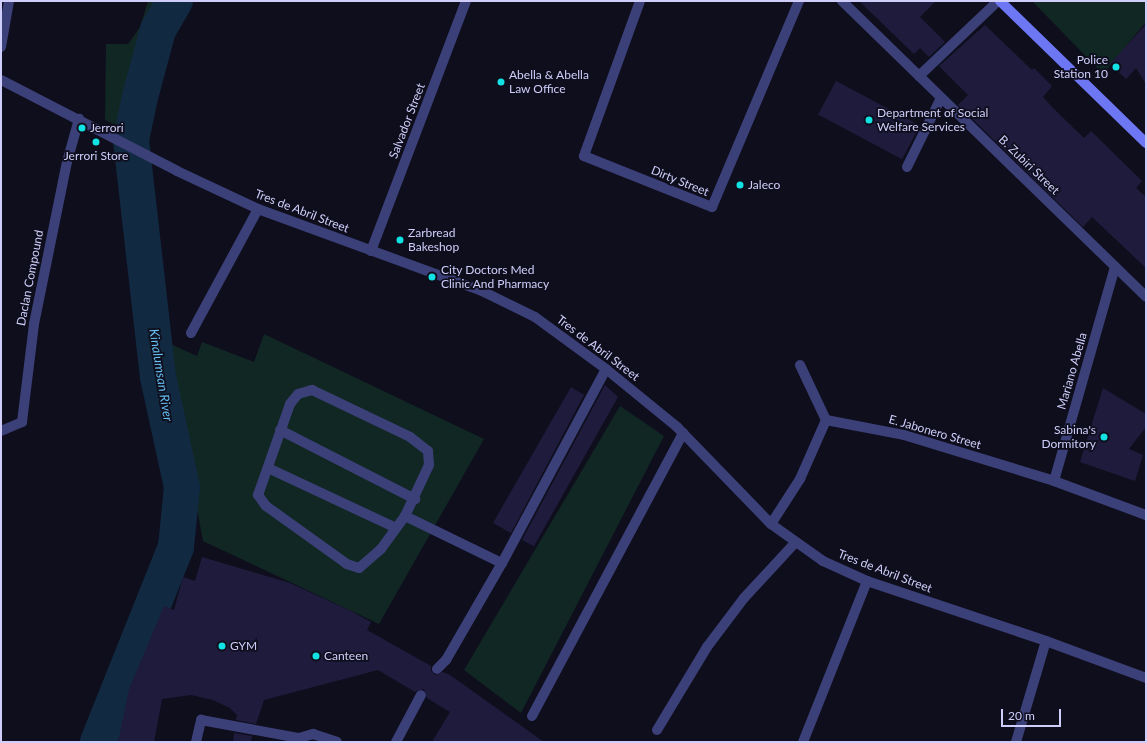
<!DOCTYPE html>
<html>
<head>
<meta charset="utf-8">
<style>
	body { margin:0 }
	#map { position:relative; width:1147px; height:743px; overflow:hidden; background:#0f0e1d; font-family:Lato,sans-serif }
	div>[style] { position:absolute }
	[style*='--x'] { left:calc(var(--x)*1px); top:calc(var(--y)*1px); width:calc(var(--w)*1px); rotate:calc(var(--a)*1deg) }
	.green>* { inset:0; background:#112724 }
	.river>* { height:36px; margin:-18px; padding:0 18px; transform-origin:18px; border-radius:18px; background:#112a42 }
	.building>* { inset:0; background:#1f1b3d; transform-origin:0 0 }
	.service>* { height:10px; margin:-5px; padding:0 5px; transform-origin:5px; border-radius:5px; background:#3c4079 }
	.minor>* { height:10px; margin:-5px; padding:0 5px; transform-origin:5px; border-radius:5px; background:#3c4079 }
	.tertiary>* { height:10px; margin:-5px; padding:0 5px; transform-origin:5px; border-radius:5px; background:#3c4079 }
	.secondary>* { height:10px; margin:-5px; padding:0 5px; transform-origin:5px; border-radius:5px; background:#6d76f3 }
	.dots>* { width:11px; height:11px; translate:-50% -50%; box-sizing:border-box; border:2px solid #0f0e1d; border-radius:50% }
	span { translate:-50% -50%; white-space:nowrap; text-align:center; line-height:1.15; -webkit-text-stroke:3.5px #0f0e1d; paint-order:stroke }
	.poi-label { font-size:12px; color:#cfcefb }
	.right { translate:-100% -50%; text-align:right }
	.left { translate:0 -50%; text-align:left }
	.street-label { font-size:12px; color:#cfcefb }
	.water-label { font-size:13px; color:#64bff3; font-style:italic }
	.frame { position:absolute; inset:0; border:2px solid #cfcefb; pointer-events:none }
	.scale { position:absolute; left:1001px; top:709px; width:60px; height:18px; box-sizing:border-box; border:2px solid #cfcefb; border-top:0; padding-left:5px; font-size:12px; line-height:14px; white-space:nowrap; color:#cfcefb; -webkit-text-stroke:3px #0f0e1d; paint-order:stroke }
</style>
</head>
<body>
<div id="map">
	<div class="green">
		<div style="clip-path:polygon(148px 1px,185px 1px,160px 41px,137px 135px,105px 120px,106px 44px,128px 44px,140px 27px)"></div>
		<div style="clip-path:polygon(1032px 1px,1146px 1px,1146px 22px,1103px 74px)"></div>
		<div style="clip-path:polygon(264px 334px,484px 439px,379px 624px,203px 541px,166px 342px,197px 356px,202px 342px,254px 362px)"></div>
		<div style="clip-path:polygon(620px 406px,664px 436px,521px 713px,464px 670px)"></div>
	</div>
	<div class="river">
		<div style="--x:98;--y:742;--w:210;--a:-68.2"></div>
		<div style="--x:176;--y:547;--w:60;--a:-84.3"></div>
		<div style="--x:182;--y:487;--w:113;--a:-102.3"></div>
		<div style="--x:158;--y:377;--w:239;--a:-96.5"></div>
		<div style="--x:131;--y:140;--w:44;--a:-78.2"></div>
		<div style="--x:140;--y:97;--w:69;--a:-75"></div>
		<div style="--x:158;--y:30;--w:34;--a:-60"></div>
	</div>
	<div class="building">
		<div style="clip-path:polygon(859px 1px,936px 1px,920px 17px,945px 42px,929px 57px,920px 48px,914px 54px)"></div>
		<div style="clip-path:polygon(1146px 24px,1146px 84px,1136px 68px,1126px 79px,1110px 64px)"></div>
		<div style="clip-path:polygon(985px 25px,1032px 70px,1034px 68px,1052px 86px,1043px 97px,1053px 108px,1084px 138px,1091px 131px,1142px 181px,1136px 188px,1146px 197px,1146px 268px,1092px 217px,1083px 227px,958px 105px,968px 95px,939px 66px)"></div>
		<div style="left:836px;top:81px;width:95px;height:38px;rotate:28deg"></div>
		<div style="clip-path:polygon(605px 385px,618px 397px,534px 546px,522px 540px)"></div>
		<div style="clip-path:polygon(571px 387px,584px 395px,511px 533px,493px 523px)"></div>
		<div style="clip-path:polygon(1103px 388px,1146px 414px,1146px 427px,1129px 449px,1143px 455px,1135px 481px,1080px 462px)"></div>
		<div style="clip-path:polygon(202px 557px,290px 583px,349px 610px,371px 622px,367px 630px,431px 666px,431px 671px,435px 675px,443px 672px,450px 675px,544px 742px,432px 742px,450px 712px,427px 698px,424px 689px,415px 692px,378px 670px,264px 700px,256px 724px,236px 720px,237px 715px,230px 708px,213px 700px,191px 695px,162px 699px,154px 742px,118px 742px,129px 689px,164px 606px,174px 610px,183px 577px,195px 581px)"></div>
		<div style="clip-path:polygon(234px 733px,252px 736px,251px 742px,233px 742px)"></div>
	</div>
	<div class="service">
		<div style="--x:907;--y:167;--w:77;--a:-63.8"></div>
		<div style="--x:800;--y:365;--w:61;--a:64.7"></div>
		<div style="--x:312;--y:390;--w:109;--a:25.6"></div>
		<div style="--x:410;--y:437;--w:23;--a:38"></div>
		<div style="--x:428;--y:451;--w:14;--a:86"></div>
		<div style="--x:429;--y:465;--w:56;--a:115.2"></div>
		<div style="--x:405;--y:516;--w:41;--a:126"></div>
		<div style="--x:381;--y:549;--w:29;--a:139"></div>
		<div style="--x:359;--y:568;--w:13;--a:-162"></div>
		<div style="--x:347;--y:564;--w:100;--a:-144.4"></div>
		<div style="--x:266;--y:506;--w:14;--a:-126"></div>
		<div style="--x:258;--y:495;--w:96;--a:-70.6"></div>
		<div style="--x:290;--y:404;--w:13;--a:-51"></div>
		<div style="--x:298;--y:394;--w:15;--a:-16"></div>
		<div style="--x:280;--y:430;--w:152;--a:27.1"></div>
		<div style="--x:268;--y:468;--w:141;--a:25.1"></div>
		<div style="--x:405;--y:516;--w:108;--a:25.9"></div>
		<div style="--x:437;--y:669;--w:13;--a:-45"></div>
		<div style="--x:446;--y:660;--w:112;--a:-60"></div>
		<div style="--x:502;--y:563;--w:220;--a:-61.8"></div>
		<div style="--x:196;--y:742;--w:23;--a:-77"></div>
		<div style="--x:201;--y:720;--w:100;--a:10.4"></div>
		<div style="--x:299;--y:738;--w:15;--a:-16"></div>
		<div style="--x:313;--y:734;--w:25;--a:18"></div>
		<div style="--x:396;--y:742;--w:53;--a:-62"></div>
	</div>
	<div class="minor">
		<div style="--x:640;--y:1;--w:165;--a:109.9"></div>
		<div style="--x:584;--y:156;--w:138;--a:21.7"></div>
		<div style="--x:712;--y:207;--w:224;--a:-67.1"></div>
		<div style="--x:842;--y:1;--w:424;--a:44.2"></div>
		<div style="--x:1;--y:47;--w:47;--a:-80.1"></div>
		<div style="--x:919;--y:76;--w:109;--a:-43.5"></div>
		<div style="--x:371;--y:251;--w:267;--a:-69.2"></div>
		<div style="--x:191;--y:333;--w:141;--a:-61.6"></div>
		<div style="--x:1;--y:431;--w:23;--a:-23"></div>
		<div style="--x:22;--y:422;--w:99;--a:-83"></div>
		<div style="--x:34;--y:324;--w:165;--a:-78.5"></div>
		<div style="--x:67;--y:162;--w:45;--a:-74.4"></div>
		<div style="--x:1054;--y:481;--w:223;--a:-74.1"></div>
		<div style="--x:771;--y:524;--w:54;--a:-57.2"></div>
		<div style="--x:800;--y:479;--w:64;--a:-66.2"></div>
		<div style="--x:826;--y:420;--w:79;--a:10.9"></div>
		<div style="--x:904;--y:435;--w:157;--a:17"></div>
		<div style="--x:1054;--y:481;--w:98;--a:20.3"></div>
		<div style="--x:532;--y:716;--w:321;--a:-61.9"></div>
		<div style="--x:657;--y:730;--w:97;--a:-58.9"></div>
		<div style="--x:707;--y:647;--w:61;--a:-52.9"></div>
		<div style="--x:744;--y:598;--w:75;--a:-47.2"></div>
		<div style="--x:803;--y:742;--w:173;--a:-68.3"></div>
		<div style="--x:1016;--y:742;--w:105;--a:-73.5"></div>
	</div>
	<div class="tertiary">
		<div style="--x:1;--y:80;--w:198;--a:27.3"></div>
		<div style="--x:177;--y:171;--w:89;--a:25.1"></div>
		<div style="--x:258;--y:209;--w:239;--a:20.1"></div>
		<div style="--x:482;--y:291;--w:59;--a:26.1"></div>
		<div style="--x:535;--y:317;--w:88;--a:36.2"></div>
		<div style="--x:606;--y:369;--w:92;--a:39.2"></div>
		<div style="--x:677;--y:427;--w:135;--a:45.9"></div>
		<div style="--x:771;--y:524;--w:64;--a:35.4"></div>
		<div style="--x:823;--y:561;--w:48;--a:24.4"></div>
		<div style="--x:867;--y:581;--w:189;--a:18.5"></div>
		<div style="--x:1046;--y:641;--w:107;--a:20.3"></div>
	</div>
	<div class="secondary">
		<div style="--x:1000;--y:1;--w:204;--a:44.2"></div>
	</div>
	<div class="dots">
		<div style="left:1116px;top:67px;background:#12e2e3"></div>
		<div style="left:501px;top:82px;background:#12e2e3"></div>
		<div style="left:869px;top:120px;background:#12e2e3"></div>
		<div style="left:82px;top:128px;background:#12e2e3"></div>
		<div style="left:96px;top:142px;background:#12e2e3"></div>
		<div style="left:740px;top:185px;background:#12e2e3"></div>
		<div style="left:400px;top:240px;background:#12e2e3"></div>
		<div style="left:432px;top:277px;background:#12e2e3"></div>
		<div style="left:1104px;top:437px;background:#12e2e3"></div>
		<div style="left:222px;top:646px;background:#12e2e3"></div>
		<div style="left:316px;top:656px;background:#12e2e3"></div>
	</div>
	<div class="poi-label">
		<span class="right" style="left:1108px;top:67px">Police<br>Station 10</span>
		<span class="left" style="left:509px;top:82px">Abella &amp; Abella<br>Law Office</span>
		<span class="left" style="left:877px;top:120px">Department of Social<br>Welfare Services</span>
		<span class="left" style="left:90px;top:128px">Jerrori</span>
		<span style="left:96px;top:156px">Jerrori Store</span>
		<span class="left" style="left:748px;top:185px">Jaleco</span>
		<span class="left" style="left:408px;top:240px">Zarbread<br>Bakeshop</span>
		<span class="left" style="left:441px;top:277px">City Doctors Med<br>Clinic And Pharmacy</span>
		<span class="right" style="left:1096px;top:437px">Sabina's<br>Dormitory</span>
		<span class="left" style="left:230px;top:646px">GYM</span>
		<span class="left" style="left:324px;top:656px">Canteen</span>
	</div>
	<div class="street-label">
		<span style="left:407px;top:121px;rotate:-69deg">Salvador Street</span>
		<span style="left:1029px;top:165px;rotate:44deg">B. Zubiri Street</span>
		<span style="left:680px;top:181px;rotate:22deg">Dirty Street</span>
		<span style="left:302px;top:211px;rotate:21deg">Tres de Abril Street</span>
		<span style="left:30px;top:278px;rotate:-79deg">Daclan Compound</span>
		<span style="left:598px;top:348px;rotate:37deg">Tres de Abril Street</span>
		<span style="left:1072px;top:371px;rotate:-74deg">Mariano Abella</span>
		<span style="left:935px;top:432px;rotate:16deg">E. Jabonero Street</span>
		<span style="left:885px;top:571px;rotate:21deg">Tres de Abril Street</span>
	</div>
	<div class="water-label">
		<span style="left:161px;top:375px;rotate:81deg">Kinalumsan River</span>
	</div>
	<div class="frame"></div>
	<div class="scale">20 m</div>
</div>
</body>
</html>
